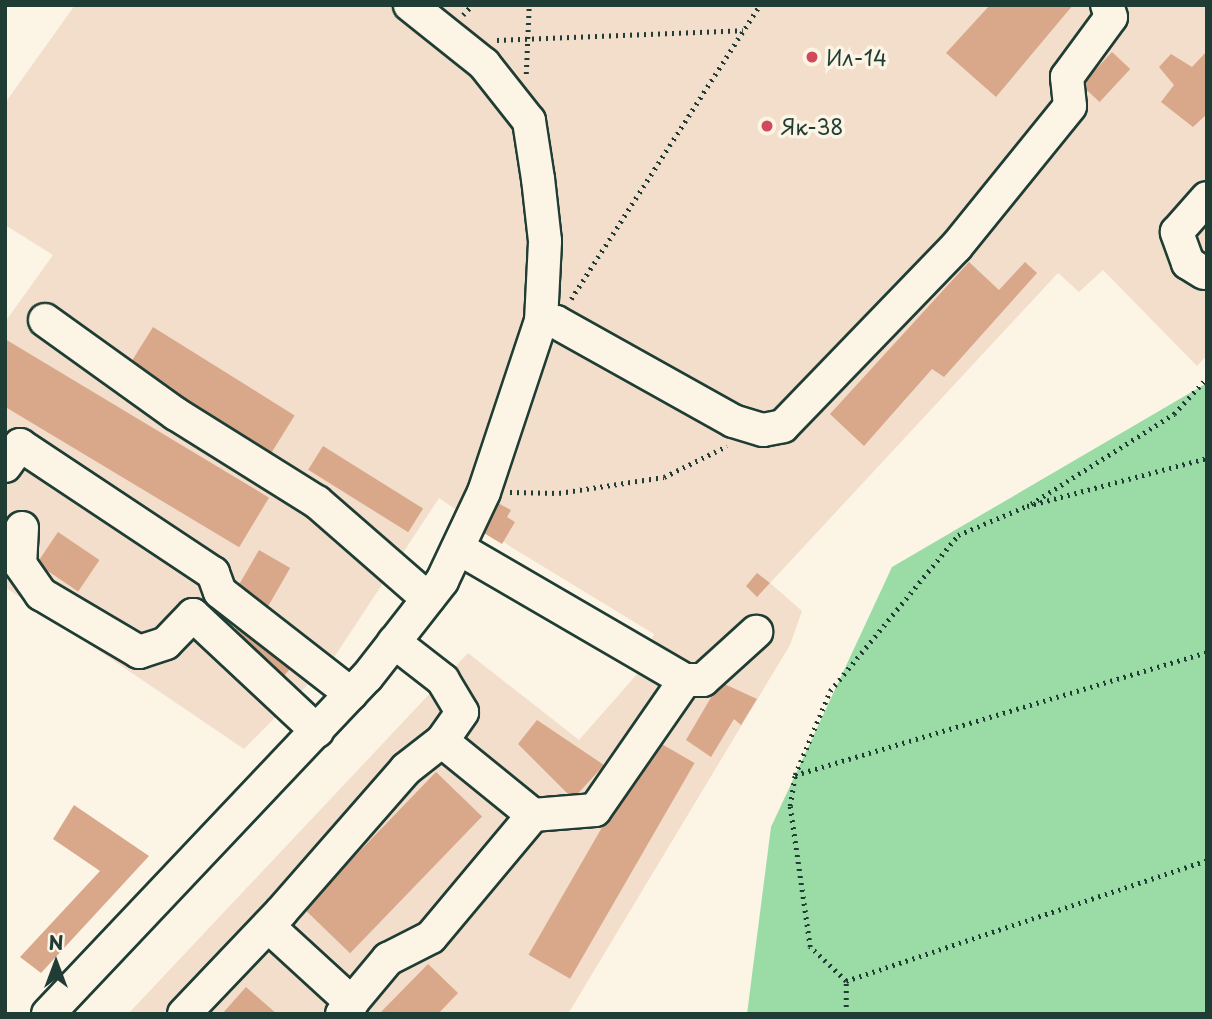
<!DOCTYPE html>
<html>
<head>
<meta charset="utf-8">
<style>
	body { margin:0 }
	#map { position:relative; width:1212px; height:1019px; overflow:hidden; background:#fcf5e5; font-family:"Playpen Sans",sans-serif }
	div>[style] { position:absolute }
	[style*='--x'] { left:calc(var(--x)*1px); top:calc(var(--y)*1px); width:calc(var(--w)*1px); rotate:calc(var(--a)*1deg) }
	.built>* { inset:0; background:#f2deca }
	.green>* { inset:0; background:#9bdca6 }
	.building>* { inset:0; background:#d9a88b; transform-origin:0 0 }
	.path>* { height:4.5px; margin-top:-2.25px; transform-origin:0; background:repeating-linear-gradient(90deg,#1f3d34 0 2px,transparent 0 7px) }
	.roads { filter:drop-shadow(2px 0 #1f3d34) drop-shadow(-2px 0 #1f3d34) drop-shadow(0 2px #1f3d34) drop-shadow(0 -2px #1f3d34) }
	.minor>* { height:32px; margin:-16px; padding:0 16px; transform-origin:16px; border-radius:16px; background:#fcf5e5 }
	.dots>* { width:19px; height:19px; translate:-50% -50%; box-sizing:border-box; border:4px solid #fcf5e5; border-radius:50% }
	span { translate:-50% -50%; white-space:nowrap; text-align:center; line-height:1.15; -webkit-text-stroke:7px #fcf5e5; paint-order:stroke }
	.poi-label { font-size:21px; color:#1f3d34 }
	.left { translate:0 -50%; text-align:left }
	.frame { position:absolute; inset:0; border:7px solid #1f3d34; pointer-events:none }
	.north { position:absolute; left:21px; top:928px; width:70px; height:70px; -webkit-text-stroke:5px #fcf5e5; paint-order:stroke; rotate:0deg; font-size:19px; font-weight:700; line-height:28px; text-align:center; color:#1f3d34 }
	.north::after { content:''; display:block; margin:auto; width:24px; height:32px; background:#1f3d34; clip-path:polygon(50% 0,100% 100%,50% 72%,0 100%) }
</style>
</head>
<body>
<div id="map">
	<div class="built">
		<div style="clip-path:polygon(75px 5px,1207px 5px,1207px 355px,1197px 366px,1103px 270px,1079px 292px,1058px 273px,770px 583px,802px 611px,790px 645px,568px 1014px,128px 1014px,468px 653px,579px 740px,639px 672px,654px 634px,511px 547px,439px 498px,333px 659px,244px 749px,5px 587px,5px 322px,53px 255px,5px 225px,5px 103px)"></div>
	</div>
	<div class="green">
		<div style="clip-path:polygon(1207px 383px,1207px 1014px,747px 1014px,771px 827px,892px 567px)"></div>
	</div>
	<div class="building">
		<div style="clip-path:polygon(990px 5px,1073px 5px,996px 97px,946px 53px)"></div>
		<div style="clip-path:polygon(1207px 51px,1207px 114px,1193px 127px,1161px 102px,1174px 85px,1159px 67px,1171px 54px,1192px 67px)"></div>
		<div style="left:1112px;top:52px;width:25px;height:45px;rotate:43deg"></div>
		<div style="clip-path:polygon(969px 262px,999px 290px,1025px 262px,1037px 273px,944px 377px,932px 369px,864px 446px,830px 414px)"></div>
		<div style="left:153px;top:327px;width:167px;height:45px;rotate:32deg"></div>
		<div style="left:5px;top:339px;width:308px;height:58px;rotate:31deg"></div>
		<div style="left:323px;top:446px;width:118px;height:28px;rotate:32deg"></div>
		<div style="clip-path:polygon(494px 501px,511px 510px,507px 517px,515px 522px,502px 544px,479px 530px)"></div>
		<div style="left:58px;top:532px;width:50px;height:38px;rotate:34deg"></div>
		<div style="left:259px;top:550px;width:36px;height:49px;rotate:30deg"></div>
		<div style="clip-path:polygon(757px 573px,770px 583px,757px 597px,746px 586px)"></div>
		<div style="left:241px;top:623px;width:67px;height:23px;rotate:40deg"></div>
		<div style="clip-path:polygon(720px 682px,757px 699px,741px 725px,734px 719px,711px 757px,686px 740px)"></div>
		<div style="clip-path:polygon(537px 720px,604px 765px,573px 799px,518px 744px)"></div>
		<div style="left:653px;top:739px;width:48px;height:249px;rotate:30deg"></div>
		<div style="left:436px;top:772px;width:64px;height:190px;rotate:44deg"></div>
		<div style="clip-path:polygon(74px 805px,149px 856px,41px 973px,20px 957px,100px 871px,53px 839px)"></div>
		<div style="clip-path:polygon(428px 964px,458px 993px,438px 1014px,379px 1014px)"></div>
		<div style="clip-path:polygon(246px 987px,277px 1014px,222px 1014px)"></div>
	</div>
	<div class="path">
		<div style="--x:463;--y:15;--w:13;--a:-48"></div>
		<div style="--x:497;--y:40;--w:246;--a:-2.3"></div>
		<div style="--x:526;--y:74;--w:69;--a:-87.5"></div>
		<div style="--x:571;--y:299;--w:350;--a:-57.3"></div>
		<div style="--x:510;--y:492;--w:49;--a:1.2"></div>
		<div style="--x:559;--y:493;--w:106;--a:-8.7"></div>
		<div style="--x:664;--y:477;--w:70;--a:-26.2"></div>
		<div style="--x:1031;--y:504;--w:169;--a:-32.2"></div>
		<div style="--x:1174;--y:414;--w:49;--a:-47.5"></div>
		<div style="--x:795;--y:775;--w:430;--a:-16.6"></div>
		<div style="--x:846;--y:981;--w:381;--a:-18.5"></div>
		<div style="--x:846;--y:1014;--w:33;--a:-90"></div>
		<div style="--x:846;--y:981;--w:50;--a:-136.6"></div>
		<div style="--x:810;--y:947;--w:142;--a:-98.1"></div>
		<div style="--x:790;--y:806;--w:31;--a:-81"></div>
		<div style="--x:795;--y:775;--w:91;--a:-67.4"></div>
		<div style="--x:830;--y:691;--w:202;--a:-50.6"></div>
		<div style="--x:958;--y:535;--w:75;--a:-22.8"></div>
		<div style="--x:1027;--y:506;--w:186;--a:-14.9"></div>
	</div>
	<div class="roads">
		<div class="minor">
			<div style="--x:1204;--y:273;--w:19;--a:-148"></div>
			<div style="--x:1188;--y:263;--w:33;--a:-110"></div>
			<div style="--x:1177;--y:232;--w:45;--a:-48.6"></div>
			<div style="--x:45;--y:320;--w:161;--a:35.7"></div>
			<div style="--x:176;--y:414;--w:166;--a:32"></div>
			<div style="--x:317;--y:502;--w:147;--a:41.1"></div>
			<div style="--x:541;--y:321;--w:15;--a:4"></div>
			<div style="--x:556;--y:322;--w:203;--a:29.2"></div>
			<div style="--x:733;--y:421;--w:31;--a:17"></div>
			<div style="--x:763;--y:430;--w:20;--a:-11"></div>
			<div style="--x:783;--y:426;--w:249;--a:-46"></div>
			<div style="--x:956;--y:247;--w:181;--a:-51"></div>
			<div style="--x:1070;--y:106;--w:29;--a:-96"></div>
			<div style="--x:1067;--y:77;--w:74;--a:-53.7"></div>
			<div style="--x:1111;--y:17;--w:13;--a:-108"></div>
			<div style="--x:5;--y:466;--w:26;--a:-54"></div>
			<div style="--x:20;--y:445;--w:232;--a:33.6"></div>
			<div style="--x:213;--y:573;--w:20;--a:70"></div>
			<div style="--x:220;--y:592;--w:166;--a:37.9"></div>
			<div style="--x:22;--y:528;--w:36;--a:93"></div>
			<div style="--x:20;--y:564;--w:37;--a:55"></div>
			<div style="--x:41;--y:594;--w:114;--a:30.6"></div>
			<div style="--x:139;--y:652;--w:28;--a:-18"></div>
			<div style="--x:166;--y:643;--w:39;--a:-46"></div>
			<div style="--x:193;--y:615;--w:170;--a:43.1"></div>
			<div style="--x:458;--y:548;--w:263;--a:30.2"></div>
			<div style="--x:685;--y:680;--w:18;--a:0"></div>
			<div style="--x:703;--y:680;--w:72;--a:-42.2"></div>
			<div style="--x:533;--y:815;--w:62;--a:-4.6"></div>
			<div style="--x:595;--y:810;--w:158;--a:-55.3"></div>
			<div style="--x:268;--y:926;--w:114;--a:42.5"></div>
			<div style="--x:48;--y:1014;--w:464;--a:-46.6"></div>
			<div style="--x:367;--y:677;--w:122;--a:-52"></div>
			<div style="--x:442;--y:581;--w:98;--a:-64.7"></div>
			<div style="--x:484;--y:492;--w:180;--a:-71.6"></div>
			<div style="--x:541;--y:321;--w:80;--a:-87.1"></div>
			<div style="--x:545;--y:241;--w:62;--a:-96.4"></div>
			<div style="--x:538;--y:179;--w:59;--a:-98.8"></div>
			<div style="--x:529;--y:121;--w:73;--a:-128.3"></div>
			<div style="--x:484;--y:64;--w:95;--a:-141.4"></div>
			<div style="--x:184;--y:1014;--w:141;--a:-46.4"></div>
			<div style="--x:281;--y:912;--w:190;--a:-48.8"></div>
			<div style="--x:406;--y:769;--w:46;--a:-37.9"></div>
			<div style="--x:342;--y:1014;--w:72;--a:-50.1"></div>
			<div style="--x:388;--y:959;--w:48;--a:-27.1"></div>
			<div style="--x:431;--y:937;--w:159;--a:-50.1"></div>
			<div style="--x:533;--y:815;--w:117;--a:-140.9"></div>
			<div style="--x:442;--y:741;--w:35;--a:-55"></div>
			<div style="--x:462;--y:712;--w:37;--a:-121"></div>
			<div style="--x:443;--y:680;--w:62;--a:-142.2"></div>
		</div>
	</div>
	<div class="dots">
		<div style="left:812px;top:57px;background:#d1495b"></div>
		<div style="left:767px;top:126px;background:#d1495b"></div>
	</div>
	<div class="poi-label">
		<span class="left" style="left:826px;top:57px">Ил-14</span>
		<span class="left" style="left:781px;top:126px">Як-38</span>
	</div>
	<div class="frame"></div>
	<div class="north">N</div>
</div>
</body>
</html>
